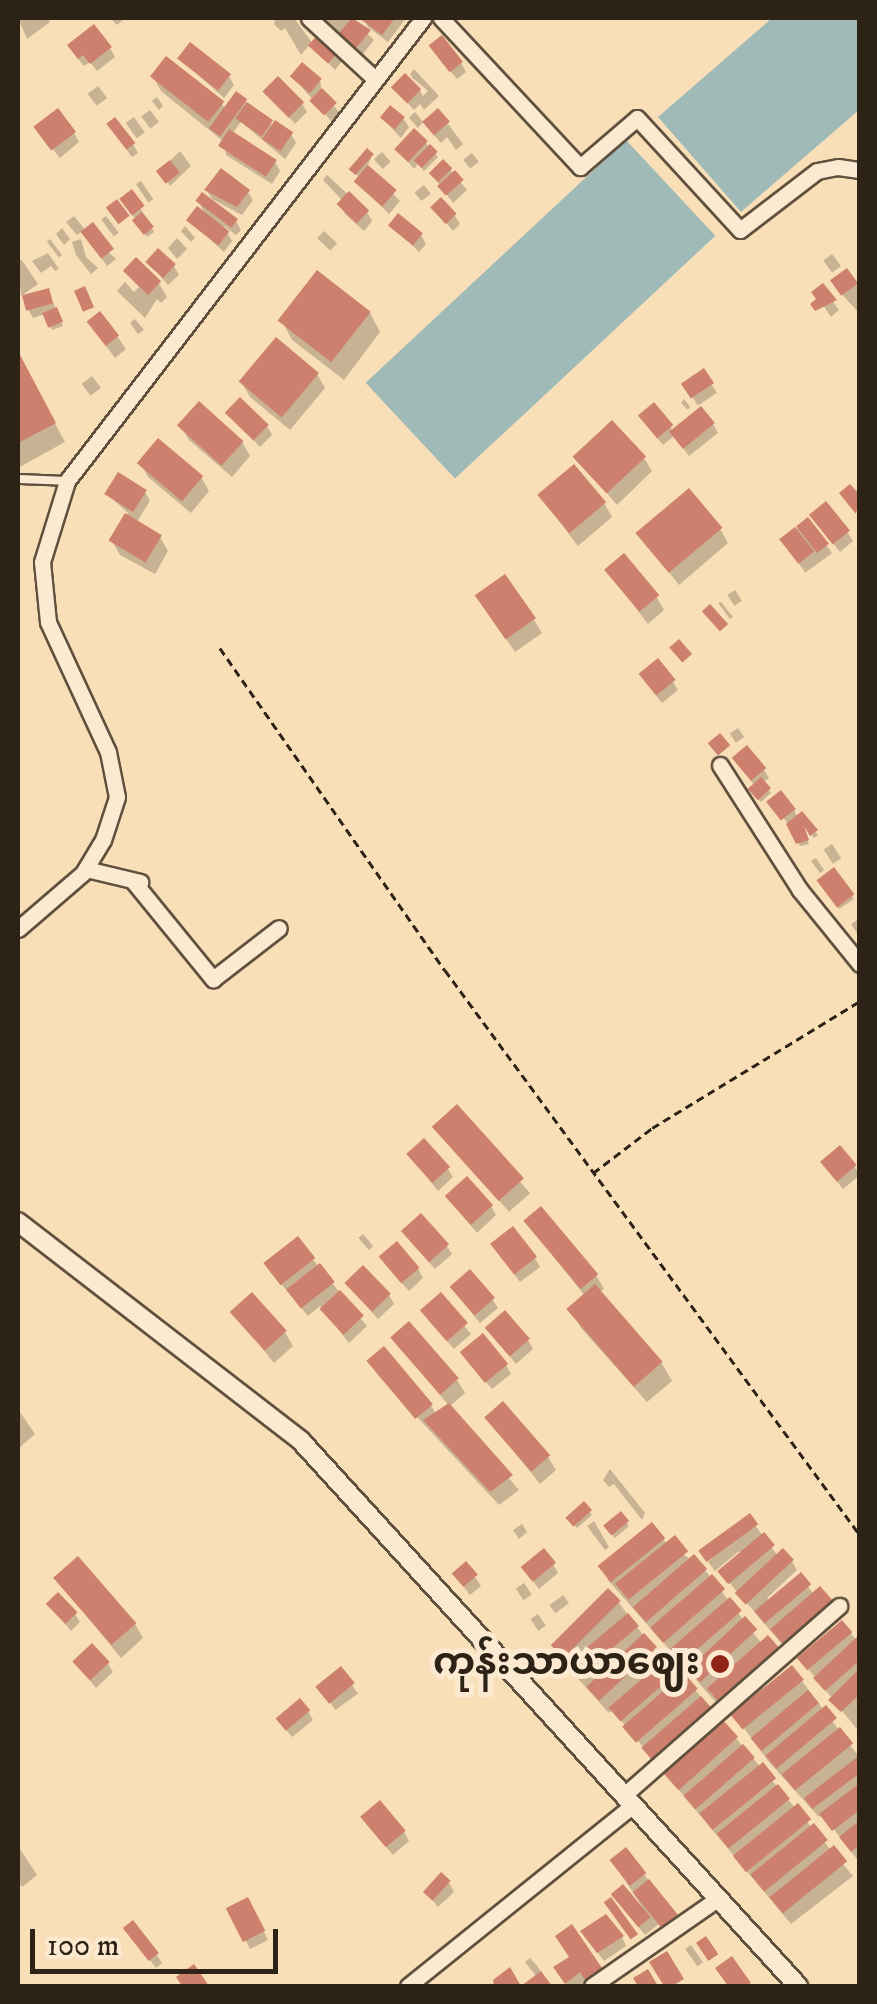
<!DOCTYPE html>
<html>
<head>
<meta charset="utf-8">
<style>
	body { margin:0 }
	#map { position:relative; width:877px; height:2004px; overflow:hidden; background:#f9dfb8; font-family:"IM FELL DW Pica","Noto Sans Myanmar",serif }
	div>[style] { position:absolute }
	[style*='--x'] { left:calc(var(--x)*1px); top:calc(var(--y)*1px); width:calc(var(--w)*1px); rotate:calc(var(--a)*1deg) }
	.water>* { inset:0; background:#a0bbb7; transform-origin:0 0 }
	.shadow>* { inset:0; background:#0003; transform-origin:0 0 }
	.building>* { inset:0; background:#ce806f; transform-origin:0 0 }
	.path>* { height:2.5px; margin-top:-1.25px; transform-origin:0; background:repeating-linear-gradient(90deg,#2d2216 0 8px,transparent 0 13px) }
	.roads { filter:drop-shadow(2px 0 #60513e) drop-shadow(-2px 0 #60513e) drop-shadow(0 2px #60513e) drop-shadow(0 -2px #60513e) }
	.service>* { height:8px; margin:-4px; padding:0 4px; transform-origin:4px; border-radius:4px; background:#fbead1 }
	.minor>* { height:15px; margin:-7.5px; padding:0 7.5px; transform-origin:7.5px; border-radius:7.5px; background:#fbead1 }
	.tertiary>* { height:18px; margin:-9px; padding:0 9px; transform-origin:9px; border-radius:9px; background:#fbead1 }
	.dots>* { width:28px; height:28px; translate:-50% -50%; box-sizing:border-box; border:5px solid #fbead1; border-radius:50% }
	span { translate:-50% -50%; white-space:nowrap; text-align:center; line-height:1.15; -webkit-text-stroke:10px #fbead1; paint-order:stroke }
	.poi-label { font-size:38px; color:#2d2216; font-weight:700 }
	.right { translate:-100% -50%; text-align:right }
	.frame { position:absolute; inset:0; border:20px solid #2d2216; pointer-events:none }
	.scale { position:absolute; left:30px; top:1929px; width:248px; height:45px; box-sizing:border-box; border:5px solid #2d2216; border-top:0; padding-left:12px; font-size:30px; line-height:35px; white-space:nowrap; color:#2d2216; -webkit-text-stroke:8px #fbead1; paint-order:stroke }
</style>
</head>
<body>
<div id="map">
	<div class="water">
		<div style="clip-path:polygon(772px 18px,859px 18px,859px 110px,741px 212px,658px 117px)"></div>
		<div style="left:626px;top:140px;width:131px;height:356px;rotate:47deg"></div>
	</div>
	<div class="shadow">
		<div style="clip-path:polygon(18px 18px,47px 18px,50px 22px,27px 39px)"></div>
		<div style="clip-path:polygon(110px 18px,125px 18px,117px 25px)"></div>
		<div style="clip-path:polygon(276px 18px,294px 18px,313px 44px,320px 36px,343px 60px,335px 70px,310px 44px,301px 55px,285px 28px,281px 31px,274px 24px)"></div>
		<div style="clip-path:polygon(320px 18px,352px 18px,374px 40px,362px 55px)"></div>
		<div style="clip-path:polygon(364px 18px,406px 18px,388px 42px,368px 27px)"></div>
		<div style="clip-path:polygon(110px 48px,115px 57px,97px 71px,90px 62px,84px 66px,75px 55px)"></div>
		<div style="clip-path:polygon(437px 55px,461px 63px,466px 72px,457px 79px)"></div>
		<div style="clip-path:polygon(180px 59px,229px 76px,234px 85px,224px 98px)"></div>
		<div style="clip-path:polygon(evenodd,414px 69px,439px 96px,424px 110px,420px 104px,414px 110px,394px 88px,417px 86px,410px 74px,414px 69px,413px 79px,414px 79px,428px 91px,423px 96px,413px 79px)"></div>
		<div style="clip-path:polygon(153px 77px,222px 104px,225px 109px,237px 94px,274px 127px,291px 134px,296px 143px,285px 159px,241px 122px,232px 134px,275px 162px,280px 171px,272px 184px,226px 155px,224px 142px,161px 91px)"></div>
		<div style="clip-path:polygon(293px 77px,320px 80px,322px 92px,340px 113px,332px 122px)"></div>
		<div style="left:98px;top:86px;width:15px;height:13px;rotate:53deg"></div>
		<div style="clip-path:polygon(266px 92px,302px 103px,307px 112px,295px 124px)"></div>
		<div style="clip-path:polygon(157px 97px,163px 106px,159px 110px,152px 101px)"></div>
		<div style="left:150px;top:110px;width:15px;height:11px;rotate:53deg"></div>
		<div style="clip-path:polygon(415px 112px,423px 122px,418px 128px,409px 118px)"></div>
		<div style="left:134px;top:117px;width:19px;height:10px;rotate:55deg"></div>
		<div style="clip-path:polygon(403px 118px,409px 127px,401px 138px,383px 119px)"></div>
		<div style="clip-path:polygon(448px 124px,463px 144px,456px 150px,447px 137px,441px 143px,430px 131px)"></div>
		<div style="clip-path:polygon(74px 133px,79px 142px,60px 158px,42px 136px)"></div>
		<div style="clip-path:polygon(114px 133px,133px 144px,138px 153px,132px 157px)"></div>
		<div style="clip-path:polygon(426px 143px,438px 157px,424px 171px,418px 164px,414px 169px,398px 149px)"></div>
		<div style="clip-path:polygon(180px 151px,191px 166px,170px 186px,160px 171px)"></div>
		<div style="left:382px;top:152px;width:13px;height:11px;rotate:48deg"></div>
		<div style="left:472px;top:153px;width:11px;height:11px;rotate:52deg"></div>
		<div style="clip-path:polygon(372px 156px,367px 167px,400px 201px,389px 214px,356px 182px,360px 178px,354px 172px)"></div>
		<div style="clip-path:polygon(450px 169px,467px 190px,453px 203px,434px 177px)"></div>
		<div style="clip-path:polygon(327px 175px,367px 212px,372px 221px,364px 231px,345px 214px,340px 205px,343px 201px,323px 180px)"></div>
		<div style="left:141px;top:181px;width:22px;height:6px;rotate:56deg"></div>
		<div style="left:424px;top:185px;width:11px;height:12px;rotate:52deg"></div>
		<div style="clip-path:polygon(207px 191px,248px 192px,253px 200px,242px 215px,212px 199px)"></div>
		<div style="clip-path:polygon(131px 192px,154px 232px,147px 237px,127px 207px)"></div>
		<div style="clip-path:polygon(198px 201px,236px 221px,241px 230px,236px 235px,223px 225px,232px 241px,224px 252px,189px 220px,207px 217px)"></div>
		<div style="clip-path:polygon(433px 208px,455px 216px,460px 224px,453px 231px)"></div>
		<div style="clip-path:polygon(74px 216px,86px 231px,116px 259px,107px 266px,82px 231px,77px 235px,66px 222px)"></div>
		<div style="left:106px;top:216px;width:21px;height:6px;rotate:53deg"></div>
		<div style="clip-path:polygon(391px 225px,421px 235px,426px 244px,419px 252px)"></div>
		<div style="clip-path:polygon(185px 226px,195px 238px,191px 242px,181px 231px)"></div>
		<div style="clip-path:polygon(62px 228px,70px 239px,64px 245px,56px 234px)"></div>
		<div style="left:324px;top:231px;width:18px;height:10px;rotate:43deg"></div>
		<div style="clip-path:polygon(177px 238px,187px 249px,177px 259px,168px 248px)"></div>
		<div style="left:50px;top:239px;width:20px;height:4px;rotate:53deg"></div>
		<div style="clip-path:polygon(81px 239px,86px 257px,98px 268px,91px 274px,76px 255px,72px 242px)"></div>
		<div style="clip-path:polygon(48px 253px,59px 269px,55px 271px,51px 266px,41px 273px,32px 261px)"></div>
		<div style="left:832px;top:254px;width:15px;height:11px;rotate:53deg"></div>
		<div style="clip-path:polygon(21px 259px,38px 284px,21px 296px,18px 262px)"></div>
		<div style="clip-path:polygon(148px 262px,174px 266px,179px 275px,168px 285px)"></div>
		<div style="clip-path:polygon(126px 272px,158px 282px,167px 297px,161px 303px,157px 299px,145px 318px,117px 291px,125px 282px,134px 292px,139px 287px)"></div>
		<div style="clip-path:polygon(856px 284px,860px 290px,858px 312px,838px 290px)"></div>
		<div style="clip-path:polygon(823px 287px,839px 310px,831px 317px,820px 301px)"></div>
		<div style="clip-path:polygon(48px 290px,63px 326px,52px 330px,45px 314px,33px 318px,28px 309px)"></div>
		<div style="clip-path:polygon(370px 313px,380px 332px,344px 380px,292px 340px,282px 321px)"></div>
		<div style="clip-path:polygon(135px 319px,144px 330px,138px 334px,130px 323px)"></div>
		<div style="clip-path:polygon(95px 331px,117px 336px,126px 349px,115px 358px)"></div>
		<div style="clip-path:polygon(18px 355px,65px 442px,18px 468px)"></div>
		<div style="left:703px;top:372px;width:25px;height:23px;rotate:56deg"></div>
		<div style="clip-path:polygon(317px 374px,325px 388px,290px 430px,250px 397px,242px 383px)"></div>
		<div style="left:92px;top:376px;width:15px;height:13px;rotate:53deg"></div>
		<div style="clip-path:polygon(684px 399px,690px 407px,688px 410px,681px 403px)"></div>
		<div style="clip-path:polygon(228px 413px,267px 426px,272px 435px,260px 447px)"></div>
		<div style="clip-path:polygon(646px 424px,670px 426px,673px 431px,713px 424px,718px 433px,689px 456px,674px 436px,663px 445px)"></div>
		<div style="clip-path:polygon(181px 426px,242px 442px,250px 456px,232px 477px,189px 440px)"></div>
		<div style="clip-path:polygon(576px 457px,644px 458px,652px 471px,617px 505px)"></div>
		<div style="clip-path:polygon(140px 463px,201px 477px,209px 491px,191px 513px,148px 477px)"></div>
		<div style="clip-path:polygon(145px 492px,150px 501px,136px 523px,160px 537px,168px 551px,155px 574px,120px 555px,112px 541px,128px 513px,107px 494px)"></div>
		<div style="clip-path:polygon(540px 496px,604px 503px,612px 517px,578px 546px)"></div>
		<div style="left:808px;top:520px;width:41px;height:33px;rotate:54deg"></div>
		<div style="clip-path:polygon(818px 524px,848px 533px,853px 541px,840px 552px)"></div>
		<div style="clip-path:polygon(720px 529px,728px 543px,679px 585px,639px 533px)"></div>
		<div style="clip-path:polygon(607px 570px,656px 596px,664px 610px,648px 624px)"></div>
		<div style="left:735px;top:590px;width:13px;height:9px;rotate:58deg"></div>
		<div style="clip-path:polygon(721px 602px,733px 617px,730px 619px,718px 603px)"></div>
		<div style="clip-path:polygon(486px 610px,534px 620px,542px 633px,515px 652px)"></div>
		<div style="clip-path:polygon(673px 682px,678px 690px,662px 703px,646px 683px)"></div>
		<div style="left:738px;top:728px;width:11px;height:10px;rotate:56deg"></div>
		<div style="clip-path:polygon(740px 767px,764px 770px,769px 778px,763px 783px,771px 793px,761px 802px,753px 793px,755px 786px)"></div>
		<div style="clip-path:polygon(769px 802px,794px 810px,798px 818px,802px 815px,818px 835px,814px 838px,802px 824px,809px 844px,800px 846px,786px 821px)"></div>
		<div style="left:832px;top:844px;width:17px;height:10px;rotate:57deg"></div>
		<div style="clip-path:polygon(816px 858px,824px 870px,820px 873px,811px 861px)"></div>
		<div style="clip-path:polygon(834px 870px,854px 899px,839px 909px,824px 889px)"></div>
		<div style="clip-path:polygon(860px 918px,860px 938px,851px 924px)"></div>
		<div style="left:456px;top:1108px;width:113px;height:28px;rotate:49deg"></div>
		<div style="clip-path:polygon(409px 1155px,448px 1169px,453px 1177px,438px 1191px)"></div>
		<div style="clip-path:polygon(855px 1167px,860px 1175px,843px 1189px,828px 1170px)"></div>
		<div style="clip-path:polygon(447px 1197px,491px 1206px,496px 1215px,477px 1233px)"></div>
		<div style="clip-path:polygon(526px 1222px,596px 1275px,604px 1289px,600px 1292px,661px 1362px,672px 1381px,647px 1402px,581px 1328px,570px 1309px,585px 1296px)"></div>
		<div style="left:363px;top:1234px;width:16px;height:6px;rotate:50deg"></div>
		<div style="clip-path:polygon(297px 1240px,367px 1326px,349px 1343px,320px 1306px,308px 1316px,272px 1273px)"></div>
		<div style="clip-path:polygon(409px 1240px,447px 1246px,452px 1254px,435px 1269px)"></div>
		<div style="clip-path:polygon(498px 1253px,535px 1258px,540px 1267px,520px 1282px)"></div>
		<div style="clip-path:polygon(387px 1266px,418px 1269px,423px 1278px,409px 1291px)"></div>
		<div style="clip-path:polygon(347px 1284px,389px 1295px,394px 1304px,378px 1319px)"></div>
		<div style="clip-path:polygon(440px 1296px,471px 1334px,454px 1349px,428px 1320px)"></div>
		<div style="clip-path:polygon(458px 1296px,492px 1299px,498px 1308px,480px 1323px)"></div>
		<div style="clip-path:polygon(233px 1312px,285px 1332px,293px 1346px,274px 1363px)"></div>
		<div style="clip-path:polygon(488px 1329px,528px 1340px,533px 1349px,516px 1364px)"></div>
		<div style="clip-path:polygon(394px 1338px,457px 1380px,465px 1393px,449px 1407px,519px 1490px,499px 1505px,378px 1375px,370px 1362px,431px 1405px,436px 1414px,449px 1406px)"></div>
		<div style="clip-path:polygon(469px 1361px,506px 1365px,511px 1374px,492px 1389px)"></div>
		<div style="clip-path:polygon(18px 1409px,35px 1434px,18px 1449px)"></div>
		<div style="clip-path:polygon(487px 1418px,548px 1457px,556px 1470px,540px 1484px)"></div>
		<div style="clip-path:polygon(610px 1469px,645px 1513px,642px 1520px,614px 1484px,609px 1487px,603px 1480px)"></div>
		<div style="clip-path:polygon(590px 1512px,592px 1515px,577px 1528px,571px 1520px)"></div>
		<div style="clip-path:polygon(621px 1515px,629px 1526px,615px 1538px,608px 1530px)"></div>
		<div style="clip-path:polygon(749px 1517px,778px 1556px,792px 1561px,797px 1570px,767px 1598px,770px 1601px,801px 1576px,814px 1595px,832px 1603px,840px 1617px,794px 1658px,721px 1573px,742px 1555px,739px 1551px,715px 1571px,708px 1562px)"></div>
		<div style="clip-path:polygon(594px 1521px,609px 1547px,605px 1550px,587px 1526px)"></div>
		<div style="clip-path:polygon(522px 1524px,527px 1532px,519px 1539px,513px 1530px)"></div>
		<div style="clip-path:polygon(662px 1539px,705px 1570px,762px 1644px,779px 1652px,787px 1665px,762px 1687px,765px 1691px,802px 1681px,860px 1758px,860px 1863px,822px 1814px,819px 1817px,769px 1762px,732px 1712px,728px 1716px,607px 1579px)"></div>
		<div style="clip-path:polygon(466px 1564px,481px 1586px,470px 1595px,460px 1582px)"></div>
		<div style="clip-path:polygon(553px 1564px,558px 1573px,539px 1589px,529px 1576px)"></div>
		<div style="clip-path:polygon(56px 1579px,135px 1624px,143px 1638px,121px 1658px)"></div>
		<div style="left:524px;top:1583px;width:14px;height:10px;rotate:56deg"></div>
		<div style="left:563px;top:1595px;width:10px;height:17px;rotate:53deg"></div>
		<div style="clip-path:polygon(619px 1603px,664px 1663px,696px 1691px,853px 1876px,791px 1924px,612px 1710px,609px 1713px,580px 1681px,553px 1644px)"></div>
		<div style="clip-path:polygon(49px 1604px,75px 1614px,80px 1622px,71px 1631px)"></div>
		<div style="left:538px;top:1614px;width:14px;height:9px;rotate:56deg"></div>
		<div style="clip-path:polygon(850px 1633px,860px 1643px,860px 1733px,801px 1660px)"></div>
		<div style="clip-path:polygon(75px 1662px,108px 1664px,113px 1672px,96px 1688px)"></div>
		<div style="left:341px;top:1670px;width:29px;height:28px;rotate:54deg"></div>
		<div style="clip-path:polygon(308px 1711px,313px 1720px,292px 1737px,284px 1727px)"></div>
		<div style="clip-path:polygon(368px 1826px,404px 1832px,409px 1841px,393px 1855px)"></div>
		<div style="clip-path:polygon(18px 1846px,37px 1875px,22px 1887px,18px 1881px)"></div>
		<div style="clip-path:polygon(618px 1869px,644px 1874px,680px 1925px,668px 1935px,659px 1924px,645px 1935px,619px 1903px,644px 1910px)"></div>
		<div style="clip-path:polygon(449px 1883px,454px 1892px,438px 1907px,425px 1891px)"></div>
		<div style="clip-path:polygon(230px 1909px,252px 1909px,268px 1940px,250px 1949px)"></div>
		<div style="clip-path:polygon(132px 1937px,157px 1955px,162px 1963px,156px 1968px)"></div>
		<div style="clip-path:polygon(622px 1937px,626px 1946px,604px 1961px,588px 1940px)"></div>
		<div style="left:691px;top:1945px;width:21px;height:7px;rotate:55deg"></div>
		<div style="clip-path:polygon(530px 1958px,538px 1967px,549px 1986px,525px 1986px,537px 1977px,525px 1962px)"></div>
		<div style="clip-path:polygon(556px 1968px,600px 1969px,608px 1983px,568px 1986px)"></div>
	</div>
	<div class="building">
		<div style="clip-path:polygon(352px 18px,371px 30px,356px 48px,339px 33px)"></div>
		<div style="clip-path:polygon(359px 18px,395px 18px,382px 35px)"></div>
		<div style="clip-path:polygon(94px 24px,112px 47px,90px 64px,83px 55px,78px 59px,67px 45px)"></div>
		<div style="left:320px;top:32px;width:27px;height:18px;rotate:42deg"></div>
		<div style="left:442px;top:35px;width:34px;height:17px;rotate:52deg"></div>
		<div style="left:190px;top:42px;width:52px;height:21px;rotate:38deg"></div>
		<div style="left:166px;top:56px;width:74px;height:26px;rotate:38deg"></div>
		<div style="left:302px;top:62px;width:26px;height:19px;rotate:40deg"></div>
		<div style="left:405px;top:73px;width:23px;height:20px;rotate:45deg"></div>
		<div style="left:278px;top:76px;width:37px;height:22px;rotate:45deg"></div>
		<div style="left:322px;top:88px;width:21px;height:18px;rotate:45deg"></div>
		<div style="left:236px;top:91px;width:14px;height:46px;rotate:36deg"></div>
		<div style="left:247px;top:102px;width:32px;height:20px;rotate:35deg"></div>
		<div style="left:390px;top:105px;width:19px;height:16px;rotate:39deg"></div>
		<div style="left:58px;top:108px;width:30px;height:31px;rotate:53deg"></div>
		<div style="left:438px;top:108px;width:18px;height:21px;rotate:49deg"></div>
		<div style="left:115px;top:117px;width:33px;height:11px;rotate:52deg"></div>
		<div style="left:275px;top:120px;width:22px;height:23px;rotate:34deg"></div>
		<div style="left:414px;top:128px;width:19px;height:29px;rotate:43deg"></div>
		<div style="left:229px;top:129px;width:57px;height:20px;rotate:33deg"></div>
		<div style="left:430px;top:144px;width:11px;height:23px;rotate:45deg"></div>
		<div style="left:367px;top:148px;width:9px;height:28px;rotate:41deg"></div>
		<div style="left:443px;top:159px;width:13px;height:20px;rotate:45deg"></div>
		<div style="left:170px;top:160px;width:16px;height:18px;rotate:52deg"></div>
		<div style="left:368px;top:165px;width:38px;height:22px;rotate:41deg"></div>
		<div style="clip-path:polygon(221px 168px,250px 190px,237px 207px,204px 190px)"></div>
		<div style="left:455px;top:170px;width:13px;height:24px;rotate:48deg"></div>
		<div style="left:132px;top:189px;width:21px;height:16px;rotate:53deg"></div>
		<div style="left:349px;top:191px;width:28px;height:18px;rotate:44deg"></div>
		<div style="left:202px;top:192px;width:45px;height:11px;rotate:37deg"></div>
		<div style="left:441px;top:197px;width:23px;height:15px;rotate:47deg"></div>
		<div style="left:117px;top:199px;width:21px;height:14px;rotate:53deg"></div>
		<div style="left:197px;top:206px;width:41px;height:18px;rotate:38deg"></div>
		<div style="left:142px;top:212px;width:19px;height:13px;rotate:51deg"></div>
		<div style="left:398px;top:213px;width:32px;height:16px;rotate:39deg"></div>
		<div style="left:93px;top:222px;width:34px;height:16px;rotate:52deg"></div>
		<div style="left:158px;top:248px;width:24px;height:19px;rotate:42deg"></div>
		<div style="left:136px;top:257px;width:35px;height:19px;rotate:44deg"></div>
		<div style="left:847px;top:268px;width:19px;height:21px;rotate:54deg"></div>
		<div style="left:317px;top:270px;width:68px;height:64px;rotate:38deg"></div>
		<div style="clip-path:polygon(823px 283px,837px 300px,815px 311px,810px 304px,816px 299px,811px 292px)"></div>
		<div style="left:85px;top:286px;width:23px;height:12px;rotate:67deg"></div>
		<div style="left:49px;top:288px;width:16px;height:28px;rotate:75deg"></div>
		<div style="left:57px;top:307px;width:16px;height:16px;rotate:68deg"></div>
		<div style="left:100px;top:311px;width:31px;height:17px;rotate:52deg"></div>
		<div style="left:276px;top:337px;width:56px;height:58px;rotate:40deg"></div>
		<div style="clip-path:polygon(18px 351px,56px 423px,18px 443px)"></div>
		<div style="left:704px;top:368px;width:18px;height:28px;rotate:56deg"></div>
		<div style="left:240px;top:397px;width:40px;height:22px;rotate:44deg"></div>
		<div style="left:199px;top:401px;width:60px;height:33px;rotate:42deg"></div>
		<div style="left:654px;top:402px;width:30px;height:21px;rotate:50deg"></div>
		<div style="left:701px;top:406px;width:22px;height:41px;rotate:51deg"></div>
		<div style="left:612px;top:420px;width:50px;height:54px;rotate:47deg"></div>
		<div style="left:158px;top:438px;width:59px;height:33px;rotate:40deg"></div>
		<div style="left:574px;top:464px;width:50px;height:48px;rotate:50deg"></div>
		<div style="left:118px;top:472px;width:34px;height:26px;rotate:32deg"></div>
		<div style="clip-path:polygon(850px 484px,860px 495px,856px 514px,839px 493px)"></div>
		<div style="left:689px;top:488px;width:52px;height:70px;rotate:50deg"></div>
		<div style="left:826px;top:501px;width:38px;height:22px;rotate:51deg"></div>
		<div style="left:125px;top:513px;width:43px;height:32px;rotate:31deg"></div>
		<div style="left:808px;top:517px;width:34px;height:15px;rotate:52deg"></div>
		<div style="left:795px;top:527px;width:31px;height:20px;rotate:52deg"></div>
		<div style="left:624px;top:553px;width:55px;height:26px;rotate:50deg"></div>
		<div style="left:505px;top:574px;width:54px;height:37px;rotate:55deg"></div>
		<div style="left:710px;top:604px;width:27px;height:11px;rotate:48deg"></div>
		<div style="left:679px;top:639px;width:20px;height:13px;rotate:49deg"></div>
		<div style="left:658px;top:658px;width:28px;height:25px;rotate:51deg"></div>
		<div style="left:720px;top:733px;width:16px;height:16px;rotate:50deg"></div>
		<div style="left:747px;top:745px;width:30px;height:20px;rotate:50deg"></div>
		<div style="left:761px;top:777px;width:15px;height:18px;rotate:48deg"></div>
		<div style="left:781px;top:790px;width:24px;height:19px;rotate:52deg"></div>
		<div style="clip-path:polygon(802px 811px,818px 830px,810px 836px,804px 826px,809px 840px,796px 844px,786px 824px)"></div>
		<div style="left:834px;top:867px;width:34px;height:22px;rotate:53deg"></div>
		<div style="left:457px;top:1104px;width:100px;height:34px;rotate:48deg"></div>
		<div style="left:424px;top:1138px;width:39px;height:24px;rotate:48deg"></div>
		<div style="left:840px;top:1145px;width:26px;height:26px;rotate:50deg"></div>
		<div style="left:467px;top:1176px;width:39px;height:30px;rotate:48deg"></div>
		<div style="left:541px;top:1206px;width:89px;height:23px;rotate:50deg"></div>
		<div style="left:421px;top:1213px;width:42px;height:27px;rotate:48deg"></div>
		<div style="left:513px;top:1226px;width:39px;height:29px;rotate:52deg"></div>
		<div style="left:298px;top:1236px;width:28px;height:44px;rotate:52deg"></div>
		<div style="left:397px;top:1241px;width:35px;height:24px;rotate:50deg"></div>
		<div style="left:320px;top:1263px;width:24px;height:43px;rotate:52deg"></div>
		<div style="left:363px;top:1265px;width:40px;height:26px;rotate:46deg"></div>
		<div style="left:470px;top:1269px;width:38px;height:27px;rotate:49deg"></div>
		<div style="left:595px;top:1284px;width:103px;height:38px;rotate:49deg"></div>
		<div style="left:340px;top:1290px;width:35px;height:28px;rotate:47deg"></div>
		<div style="left:252px;top:1292px;width:52px;height:30px;rotate:48deg"></div>
		<div style="left:441px;top:1292px;width:41px;height:28px;rotate:49deg"></div>
		<div style="left:505px;top:1310px;width:38px;height:27px;rotate:49deg"></div>
		<div style="left:409px;top:1321px;width:76px;height:25px;rotate:49deg"></div>
		<div style="left:483px;top:1333px;width:40px;height:30px;rotate:51deg"></div>
		<div style="left:384px;top:1346px;width:76px;height:23px;rotate:50deg"></div>
		<div style="left:503px;top:1401px;width:72px;height:25px;rotate:49deg"></div>
		<div style="clip-path:polygon(449px 1403px,513px 1475px,490px 1492px,423px 1420px)"></div>
		<div style="left:584px;top:1501px;width:12px;height:25px;rotate:48deg"></div>
		<div style="left:621px;top:1511px;width:13px;height:23px;rotate:51deg"></div>
		<div style="left:750px;top:1513px;width:14px;height:64px;rotate:54deg"></div>
		<div style="left:652px;top:1522px;width:21px;height:70px;rotate:51deg"></div>
		<div style="left:764px;top:1532px;width:17px;height:61px;rotate:50deg"></div>
		<div style="left:675px;top:1535px;width:21px;height:77px;rotate:51deg"></div>
		<div style="left:544px;top:1548px;width:19px;height:30px;rotate:51deg"></div>
		<div style="left:783px;top:1548px;width:16px;height:66px;rotate:47deg"></div>
		<div style="left:694px;top:1554px;width:20px;height:81px;rotate:49deg"></div>
		<div style="left:78px;top:1556px;width:89px;height:33px;rotate:49deg"></div>
		<div style="left:466px;top:1561px;width:18px;height:19px;rotate:49deg"></div>
		<div style="left:801px;top:1572px;width:16px;height:61px;rotate:50deg"></div>
		<div style="left:712px;top:1574px;width:20px;height:82px;rotate:49deg"></div>
		<div style="left:820px;top:1586px;width:21px;height:66px;rotate:49deg"></div>
		<div style="left:608px;top:1588px;width:18px;height:81px;rotate:45deg"></div>
		<div style="left:58px;top:1592px;width:28px;height:17px;rotate:46deg"></div>
		<div style="left:730px;top:1597px;width:18px;height:80px;rotate:49deg"></div>
		<div style="left:628px;top:1613px;width:17px;height:81px;rotate:50deg"></div>
		<div style="left:745px;top:1616px;width:18px;height:78px;rotate:47deg"></div>
		<div style="left:842px;top:1620px;width:16px;height:59px;rotate:50deg"></div>
		<div style="left:644px;top:1633px;width:19px;height:79px;rotate:47deg"></div>
		<div style="left:768px;top:1635px;width:20px;height:81px;rotate:49deg"></div>
		<div style="clip-path:polygon(857px 1637px,860px 1660px,825px 1691px,813px 1678px)"></div>
		<div style="left:92px;top:1643px;width:26px;height:27px;rotate:47deg"></div>
		<div style="left:666px;top:1658px;width:18px;height:76px;rotate:49deg"></div>
		<div style="left:792px;top:1665px;width:19px;height:79px;rotate:51deg"></div>
		<div style="left:341px;top:1666px;width:22px;height:33px;rotate:51deg"></div>
		<div style="clip-path:polygon(860px 1668px,860px 1694px,841px 1712px,828px 1700px)"></div>
		<div style="left:684px;top:1673px;width:21px;height:82px;rotate:49deg"></div>
		<div style="left:808px;top:1690px;width:17px;height:75px;rotate:50deg"></div>
		<div style="left:701px;top:1696px;width:18px;height:79px;rotate:49deg"></div>
		<div style="left:300px;top:1698px;width:16px;height:32px;rotate:50deg"></div>
		<div style="left:826px;top:1705px;width:17px;height:79px;rotate:50deg"></div>
		<div style="left:722px;top:1719px;width:24px;height:80px;rotate:48deg"></div>
		<div style="left:840px;top:1727px;width:21px;height:75px;rotate:51deg"></div>
		<div style="left:743px;top:1744px;width:18px;height:79px;rotate:49deg"></div>
		<div style="clip-path:polygon(860px 1755px,860px 1773px,812px 1809px,804px 1798px)"></div>
		<div style="left:763px;top:1762px;width:21px;height:82px;rotate:51deg"></div>
		<div style="clip-path:polygon(860px 1783px,860px 1810px,832px 1831px,819px 1814px)"></div>
		<div style="left:778px;top:1784px;width:19px;height:79px;rotate:51deg"></div>
		<div style="left:380px;top:1800px;width:40px;height:26px;rotate:50deg"></div>
		<div style="left:798px;top:1803px;width:21px;height:84px;rotate:51deg"></div>
		<div style="clip-path:polygon(860px 1820px,860px 1844px,851px 1852px,839px 1837px)"></div>
		<div style="left:814px;top:1823px;width:22px;height:82px;rotate:51deg"></div>
		<div style="left:834px;top:1845px;width:21px;height:83px;rotate:51deg"></div>
		<div style="left:626px;top:1847px;width:33px;height:21px;rotate:52deg"></div>
		<div style="left:441px;top:1872px;width:13px;height:27px;rotate:42deg"></div>
		<div style="left:649px;top:1879px;width:46px;height:21px;rotate:51deg"></div>
		<div style="left:623px;top:1884px;width:43px;height:16px;rotate:50deg"></div>
		<div style="left:248px;top:1897px;width:38px;height:25px;rotate:63deg"></div>
		<div style="left:611px;top:1897px;width:46px;height:9px;rotate:54deg"></div>
		<div style="clip-path:polygon(606px 1914px,624px 1936px,597px 1953px,580px 1931px)"></div>
		<div style="left:133px;top:1920px;width:42px;height:13px;rotate:52deg"></div>
		<div style="clip-path:polygon(572px 1924px,602px 1968px,585px 1980px,580px 1972px,565px 1984px,553px 1967px,569px 1957px,555px 1936px)"></div>
		<div style="left:706px;top:1936px;width:22px;height:12px;rotate:56deg"></div>
		<div style="clip-path:polygon(667px 1951px,684px 1979px,672px 1986px,664px 1986px,649px 1962px)"></div>
		<div style="clip-path:polygon(732px 1956px,751px 1983px,745px 1986px,728px 1986px,715px 1968px)"></div>
		<div style="clip-path:polygon(194px 1964px,209px 1986px,182px 1986px,176px 1977px)"></div>
		<div style="clip-path:polygon(510px 1967px,521px 1986px,541px 1971px,552px 1986px,494px 1986px,493px 1980px)"></div>
		<div style="clip-path:polygon(648px 1969px,658px 1986px,638px 1986px,633px 1978px)"></div>
	</div>
	<div class="path">
		<div style="--x:220;--y:648;--w:393;--a:55.1"></div>
		<div style="--x:445;--y:970;--w:701;--a:53.7"></div>
		<div style="--x:593;--y:1173;--w:74;--a:-37.3"></div>
		<div style="--x:652;--y:1128;--w:244;--a:-31.4"></div>
	</div>
	<div class="roads">
		<div class="service">
			<div style="--x:18;--y:479;--w:49;--a:2.3"></div>
		</div>
		<div class="minor">
			<div style="--x:309;--y:18;--w:90;--a:42.7"></div>
			<div style="--x:441;--y:18;--w:204;--a:47"></div>
			<div style="--x:580;--y:167;--w:75;--a:-40.7"></div>
			<div style="--x:637;--y:118;--w:152;--a:47.4"></div>
			<div style="--x:740;--y:230;--w:97;--a:-37.5"></div>
			<div style="--x:817;--y:171;--w:21;--a:-11"></div>
			<div style="--x:838;--y:167;--w:22;--a:8"></div>
			<div style="--x:720;--y:765;--w:148;--a:57.4"></div>
			<div style="--x:800;--y:890;--w:95;--a:51"></div>
			<div style="--x:86;--y:869;--w:56;--a:13.5"></div>
			<div style="--x:133;--y:881;--w:127;--a:50.8"></div>
			<div style="--x:213;--y:979;--w:83;--a:-37.7"></div>
			<div style="--x:18;--y:929;--w:86;--a:-40.7"></div>
			<div style="--x:83;--y:873;--w:39;--a:-59"></div>
			<div style="--x:103;--y:840;--w:45;--a:-72"></div>
			<div style="--x:117;--y:797;--w:46;--a:-101.3"></div>
			<div style="--x:108;--y:752;--w:143;--a:-114.8"></div>
			<div style="--x:48;--y:622;--w:60;--a:-95.7"></div>
			<div style="--x:42;--y:562;--w:85;--a:-72.8"></div>
			<div style="--x:67;--y:481;--w:584;--a:-52.44"></div>
			<div style="--x:623;--y:1796;--w:288;--a:-41.3"></div>
			<div style="--x:408;--y:1986;--w:287;--a:-38.8"></div>
			<div style="--x:592;--y:1986;--w:152;--a:-34.8"></div>
		</div>
		<div class="tertiary">
			<div style="--x:18;--y:1222;--w:358;--a:37.7"></div>
			<div style="--x:301;--y:1441;--w:738;--a:47.64"></div>
		</div>
	</div>
	<div class="dots">
		<div style="left:720px;top:1664px;background:#8f2418"></div>
	</div>
	<div class="poi-label">
		<span class="right" style="left:700px;top:1664px">ကုန်းသာယာဈေး</span>
	</div>
	<div class="frame"></div>
	<div class="scale">100 m</div>
</div>
</body>
</html>
